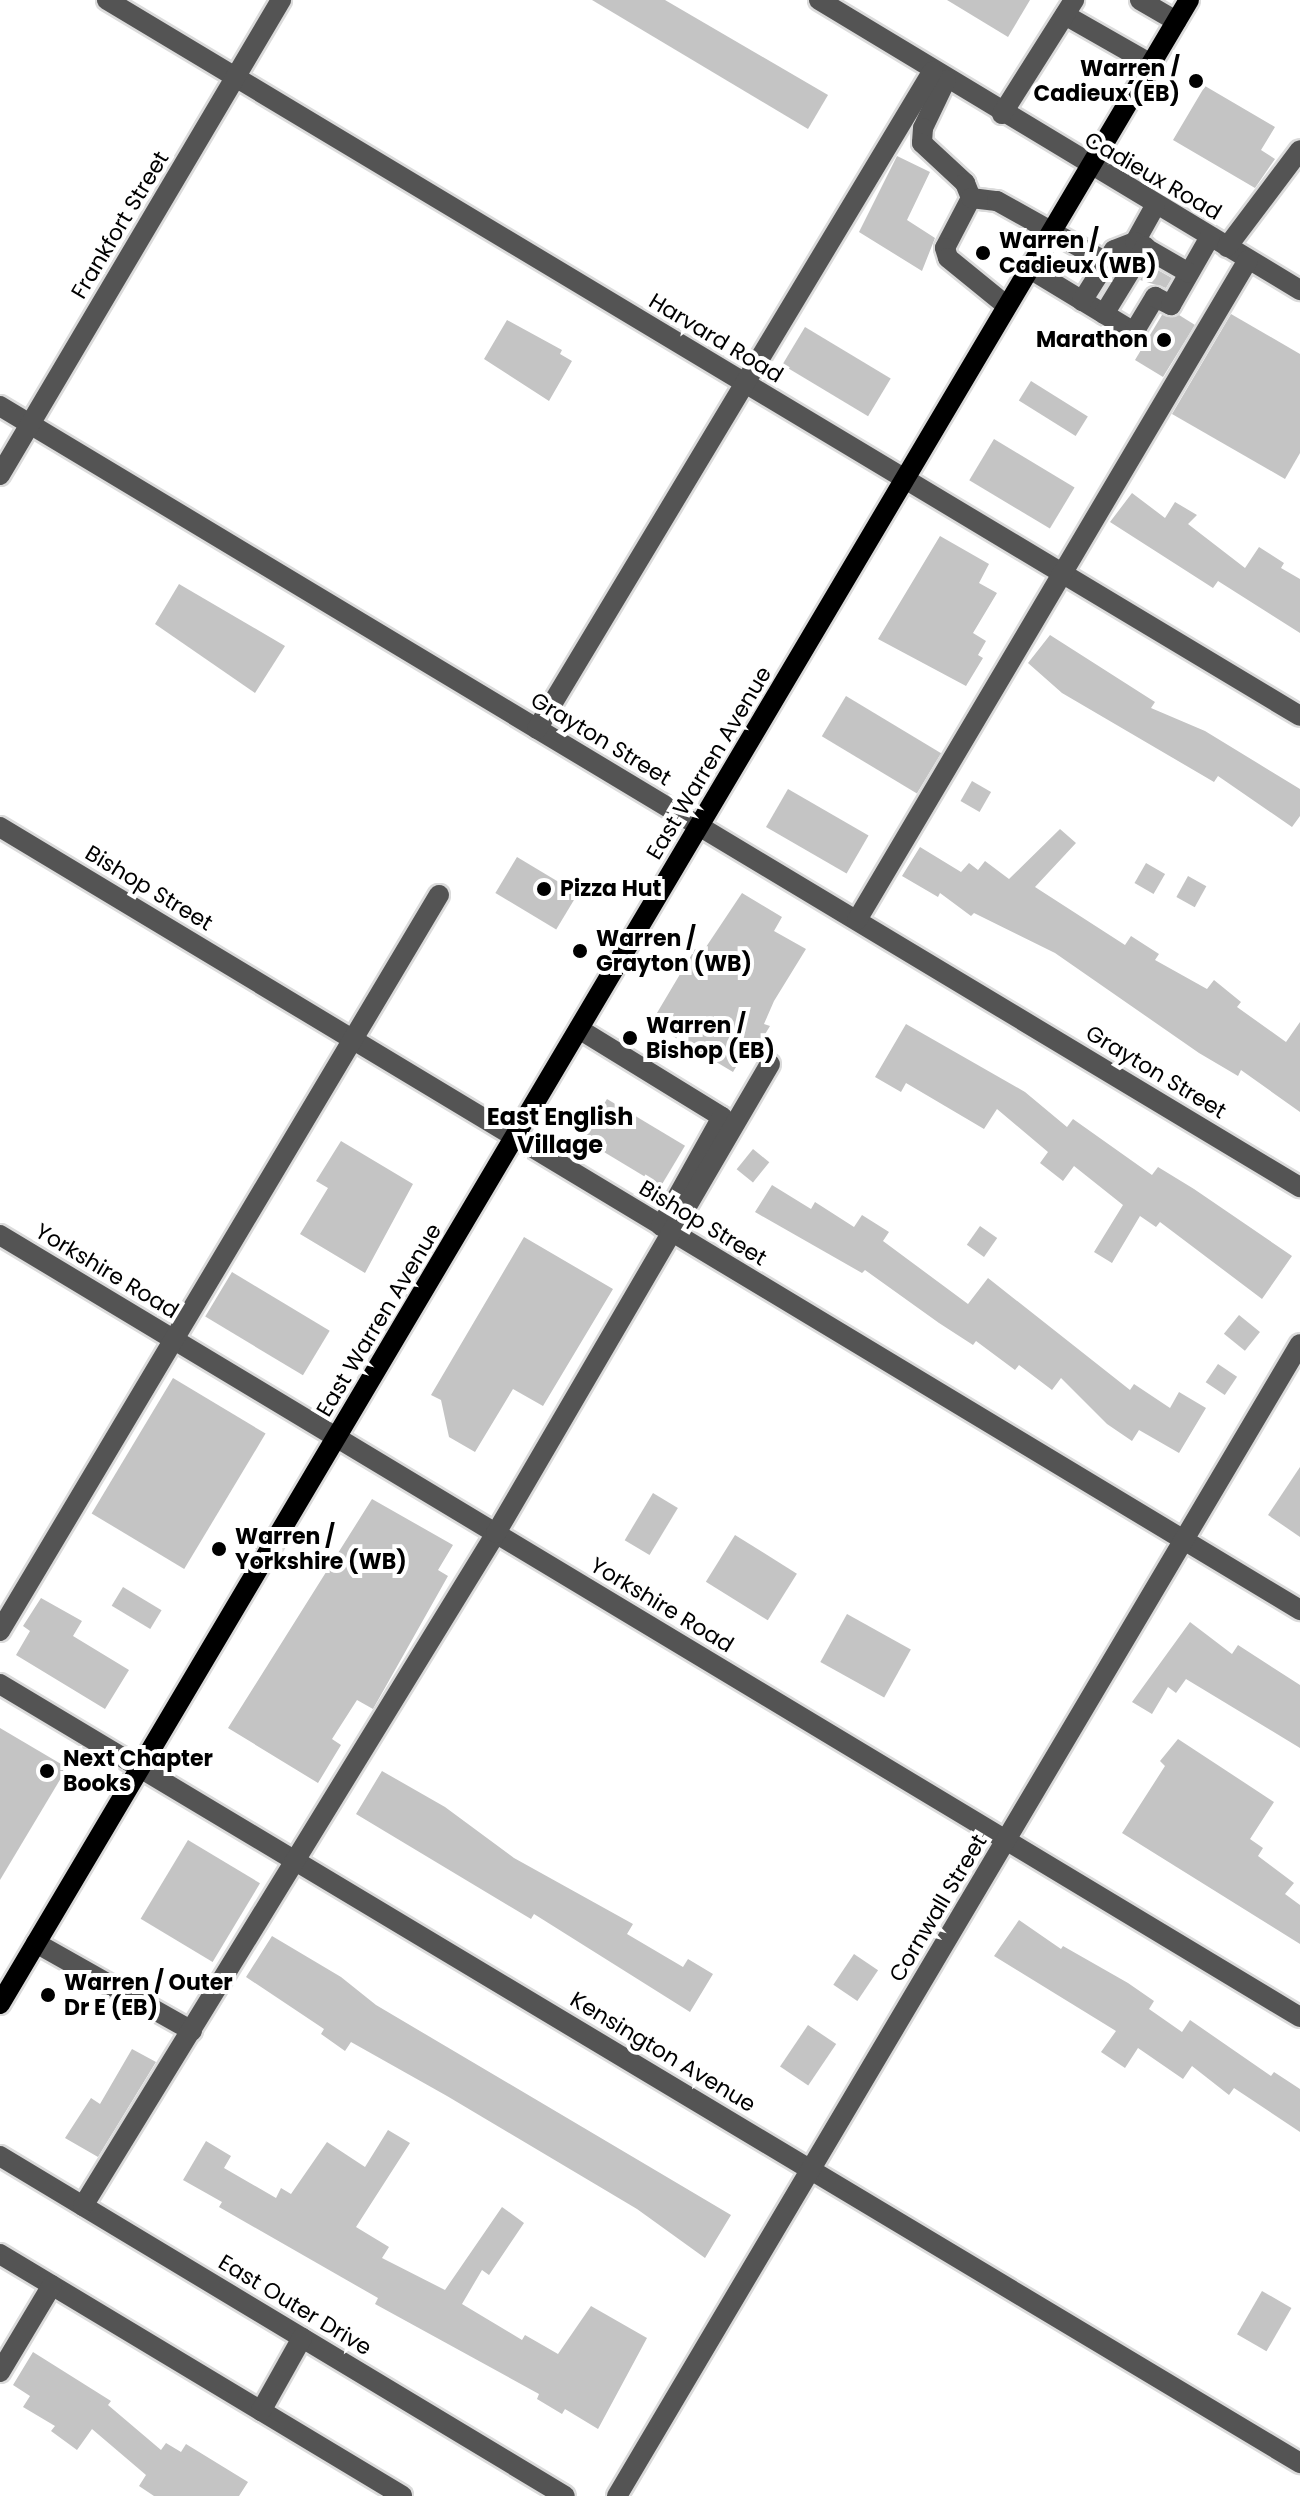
<!DOCTYPE html>
<html>
<head>
<meta charset="utf-8">
<style>
	body { margin:0 }
	#map { position:relative; width:1300px; height:2496px; overflow:hidden; background:#fff; font-family:Poppins,sans-serif }
	div>[style] { position:absolute }
	[style*='--x'] { left:calc(var(--x)*1px); top:calc(var(--y)*1px); width:calc(var(--w)*1px); rotate:calc(var(--a)*1deg) }
	.building>* { inset:0; background:#c4c4c4; transform-origin:0 0 }
	.roads { filter:drop-shadow(2px 0 #dbdbdb) drop-shadow(-2px 0 #dbdbdb) drop-shadow(0 2px #dbdbdb) drop-shadow(0 -2px #dbdbdb) }
	.minor>* { height:20px; margin:-10px; padding:0 10px; transform-origin:10px; border-radius:10px; background:#545454 }
	.major>* { height:20px; margin:-10px; padding:0 10px; transform-origin:10px; border-radius:10px; background:#000 }
	.dots>* { width:22px; height:22px; translate:-50% -50%; box-sizing:border-box; border:4px solid #fff; border-radius:50% }
	span { translate:-50% -50%; white-space:nowrap; text-align:center; line-height:1.15; -webkit-text-stroke:8px #fff; paint-order:stroke }
	.poi-label { font-size:22px; color:#000; font-weight:700 }
	.right { translate:-100% -50%; text-align:right }
	.left { translate:0 -50%; text-align:left }
	.street-label { font-size:22px; color:#000 }
	.neighbourhood-label { font-size:24px; color:#000; font-weight:700 }
</style>
</head>
<body>
<div id="map">
	<div class="building">
		<div style="clip-path:polygon(592px 0,665px 0,828px 95px,808px 129px)"></div>
		<div style="clip-path:polygon(947px 0,1030px 0,1008px 37px)"></div>
		<div style="clip-path:polygon(1205px 86px,1275px 127px,1261px 150px,1275px 159px,1255px 188px,1173px 140px)"></div>
		<div style="clip-path:polygon(897px 156px,930px 172px,907px 220px,935px 238px,922px 271px,859px 232px)"></div>
		<div style="clip-path:polygon(1149px 265px,1172px 278px,1166px 288px,1140px 280px)"></div>
		<div style="clip-path:polygon(1231px 314px,1300px 354px,1300px 453px,1285px 479px,1172px 414px)"></div>
		<div style="clip-path:polygon(1162px 315px,1179px 315px,1195px 325px,1163px 377px,1135px 360px)"></div>
		<div style="clip-path:polygon(507px 320px,562px 350px,560px 354px,572px 361px,549px 401px,484px 359px)"></div>
		<div style="left:805px;top:327px;width:100px;height:44px;rotate:31deg"></div>
		<div style="left:1031px;top:381px;width:67px;height:23px;rotate:32deg"></div>
		<div style="left:994px;top:439px;width:94px;height:48px;rotate:31deg"></div>
		<div style="clip-path:polygon(1132px 493px,1165px 518px,1175px 502px,1197px 515px,1188px 524px,1245px 568px,1259px 547px,1284px 563px,1281px 568px,1300px 579px,1300px 633px,1218px 581px,1213px 588px,1110px 522px)"></div>
		<div style="clip-path:polygon(940px 536px,989px 564px,979px 583px,997px 593px,973px 633px,986px 641px,978px 655px,983px 658px,966px 686px,878px 639px)"></div>
		<div style="clip-path:polygon(179px 584px,285px 646px,255px 693px,155px 624px)"></div>
		<div style="clip-path:polygon(1050px 635px,1155px 702px,1151px 708px,1205px 731px,1300px 789px,1300px 816px,1292px 827px,1218px 776px,1214px 782px,1062px 693px,1028px 663px)"></div>
		<div style="left:846px;top:696px;width:111px;height:47px;rotate:31deg"></div>
		<div style="left:972px;top:781px;width:22px;height:23px;rotate:30deg"></div>
		<div style="left:788px;top:789px;width:93px;height:44px;rotate:30deg"></div>
		<div style="clip-path:polygon(1060px 829px,1076px 843px,1035px 887px,1125px 945px,1131px 936px,1159px 954px,1155px 960px,1207px 989px,1214px 980px,1241px 1002px,1237px 1007px,1286px 1042px,1300px 1022px,1300px 1112px,1241px 1070px,1238px 1076px,1199px 1053px,1055px 953px,974px 913px,971px 916px,940px 893px,938px 897px,902px 876px,920px 847px,961px 872px,969px 863px,978px 870px,985px 861px,1009px 879px)"></div>
		<div style="left:517px;top:857px;width:71px;height:42px;rotate:31deg"></div>
		<div style="left:1146px;top:863px;width:22px;height:23px;rotate:30deg"></div>
		<div style="left:1188px;top:876px;width:21px;height:24px;rotate:29deg"></div>
		<div style="clip-path:polygon(742px 893px,782px 917px,774px 931px,806px 949px,774px 1001px,764px 1024px,770px 1026px,752px 1056px,745px 1052px,733px 1072px,651px 1023px,695px 949px,702px 953px)"></div>
		<div style="clip-path:polygon(906px 1024px,1025px 1092px,1067px 1127px,1073px 1119px,1152px 1175px,1158px 1167px,1194px 1189px,1292px 1256px,1262px 1299px,1160px 1222px,1156px 1227px,1140px 1216px,1112px 1263px,1094px 1252px,1123px 1205px,1074px 1166px,1063px 1181px,1040px 1163px,1048px 1152px,997px 1109px,984px 1129px,906px 1083px,901px 1092px,875px 1077px)"></div>
		<div style="left:607px;top:1099px;width:91px;height:47px;rotate:31deg"></div>
		<div style="clip-path:polygon(341px 1141px,413px 1184px,365px 1273px,300px 1234px,328px 1188px,316px 1181px)"></div>
		<div style="left:753px;top:1149px;width:21px;height:26px;rotate:39deg"></div>
		<div style="clip-path:polygon(772px 1185px,811px 1209px,815px 1202px,854px 1227px,862px 1215px,889px 1232px,883px 1241px,968px 1304px,988px 1278px,1130px 1390px,1134px 1384px,1170px 1408px,1179px 1392px,1206px 1408px,1179px 1453px,1139px 1430px,1132px 1441px,1107px 1424px,1061px 1378px,1052px 1390px,1019px 1365px,1015px 1370px,976px 1341px,973px 1345px,939px 1323px,865px 1270px,862px 1273px,755px 1212px)"></div>
		<div style="left:980px;top:1226px;width:21px;height:23px;rotate:35deg"></div>
		<div style="clip-path:polygon(524px 1237px,613px 1289px,543px 1406px,513px 1389px,475px 1452px,449px 1437px,441px 1400px,431px 1395px)"></div>
		<div style="left:232px;top:1272px;width:114px;height:52px;rotate:31deg"></div>
		<div style="left:1239px;top:1315px;width:27px;height:24px;rotate:39deg"></div>
		<div style="left:1218px;top:1364px;width:23px;height:22px;rotate:34deg"></div>
		<div style="left:173px;top:1378px;width:108px;height:158px;rotate:31deg"></div>
		<div style="clip-path:polygon(1300px 1467px,1300px 1537px,1268px 1515px)"></div>
		<div style="left:653px;top:1493px;width:29px;height:55px;rotate:31deg"></div>
		<div style="clip-path:polygon(372px 1499px,453px 1545px,438px 1570px,448px 1576px,373px 1709px,357px 1700px,332px 1739px,341px 1745px,318px 1783px,228px 1728px)"></div>
		<div style="left:735px;top:1535px;width:73px;height:55px;rotate:32deg"></div>
		<div style="left:123px;top:1587px;width:45px;height:22px;rotate:31deg"></div>
		<div style="clip-path:polygon(41px 1598px,82px 1621px,73px 1636px,129px 1670px,105px 1709px,16px 1655px,30px 1631px,23px 1626px)"></div>
		<div style="left:847px;top:1614px;width:73px;height:55px;rotate:29deg"></div>
		<div style="clip-path:polygon(1190px 1622px,1232px 1654px,1238px 1645px,1300px 1685px,1300px 1748px,1186px 1679px,1176px 1693px,1168px 1687px,1152px 1714px,1132px 1702px)"></div>
		<div style="clip-path:polygon(0 1728px,61px 1764px,64px 1773px,0 1880px)"></div>
		<div style="clip-path:polygon(1178px 1739px,1274px 1802px,1250px 1839px,1263px 1848px,1258px 1856px,1294px 1883px,1285px 1894px,1300px 1905px,1300px 1944px,1122px 1833px,1165px 1766px,1160px 1761px)"></div>
		<div style="clip-path:polygon(382px 1771px,445px 1807px,514px 1858px,633px 1924px,627px 1934px,683px 1967px,688px 1959px,713px 1974px,690px 2012px,534px 1914px,531px 1919px,356px 1814px)"></div>
		<div style="left:188px;top:1840px;width:84px;height:92px;rotate:31deg"></div>
		<div style="clip-path:polygon(1019px 1920px,1061px 1949px,1063px 1946px,1128px 1983px,1154px 2001px,1149px 2009px,1182px 2032px,1190px 2020px,1271px 2076px,1274px 2072px,1300px 2089px,1300px 2132px,1234px 2088px,1229px 2095px,1192px 2066px,1183px 2079px,1138px 2048px,1125px 2068px,1101px 2052px,1116px 2031px,994px 1956px)"></div>
		<div style="clip-path:polygon(272px 1936px,341px 1977px,376px 2005px,731px 2215px,705px 2258px,637px 2209px,447px 2096px,351px 2042px,345px 2051px,321px 2034px,324px 2029px,246px 1977px)"></div>
		<div style="left:854px;top:1954px;width:29px;height:37px;rotate:34deg"></div>
		<div style="left:808px;top:2025px;width:34px;height:50px;rotate:34deg"></div>
		<div style="clip-path:polygon(132px 2049px,156px 2062px,98px 2157px,65px 2138px,91px 2098px,100px 2104px)"></div>
		<div style="clip-path:polygon(388px 2130px,410px 2143px,356px 2227px,389px 2247px,382px 2258px,445px 2290px,502px 2207px,524px 2223px,489px 2275px,482px 2270px,462px 2304px,522px 2340px,525px 2335px,558px 2354px,591px 2306px,647px 2338px,598px 2429px,565px 2409px,562px 2414px,537px 2399px,539px 2394px,375px 2304px,378px 2298px,219px 2207px,222px 2202px,183px 2180px,206px 2141px,231px 2156px,224px 2168px,276px 2198px,281px 2188px,291px 2194px,327px 2142px,365px 2167px)"></div>
		<div style="left:1262px;top:2291px;width:34px;height:50px;rotate:30deg"></div>
		<div style="clip-path:polygon(33px 2352px,111px 2401px,108px 2405px,161px 2450px,166px 2443px,181px 2452px,186px 2444px,248px 2482px,239px 2496px,154px 2496px,139px 2486px,146px 2475px,92px 2429px,77px 2450px,51px 2431px,55px 2426px,23px 2407px,30px 2396px,13px 2385px)"></div>
	</div>
	<div class="roads">
		<div class="minor">
			<div style="--x:107;--y:0;--w:1391;--a:30.97"></div>
			<div style="--x:819;--y:0;--w:562;--a:31.09"></div>
			<div style="--x:1140;--y:0;--w:42;--a:30.3"></div>
			<div style="--x:1065;--y:15;--w:99;--a:29.7"></div>
			<div style="--x:946;--y:80;--w:53;--a:115.6"></div>
			<div style="--x:923;--y:128;--w:15;--a:94"></div>
			<div style="--x:922;--y:143;--w:59;--a:42.9"></div>
			<div style="--x:965;--y:183;--w:16;--a:68"></div>
			<div style="--x:971;--y:198;--w:56;--a:117.5"></div>
			<div style="--x:945;--y:248;--w:10;--a:73"></div>
			<div style="--x:948;--y:258;--w:76;--a:39.1"></div>
			<div style="--x:1002;--y:114;--w:135;--a:-57.7"></div>
			<div style="--x:971;--y:198;--w:26;--a:7"></div>
			<div style="--x:997;--y:201;--w:125;--a:29.2"></div>
			<div style="--x:1135;--y:242;--w:41;--a:-60.9"></div>
			<div style="--x:1227;--y:247;--w:121;--a:-53"></div>
			<div style="--x:1030;--y:269;--w:122;--a:31.2"></div>
			<div style="--x:1134;--y:332;--w:41;--a:-59"></div>
			<div style="--x:1155;--y:297;--w:18;--a:27"></div>
			<div style="--x:1171;--y:305;--w:78;--a:-60.2"></div>
			<div style="--x:1082;--y:301;--w:60;--a:-57.9"></div>
			<div style="--x:1114;--y:250;--w:22;--a:-21"></div>
			<div style="--x:1135;--y:242;--w:62;--a:29.9"></div>
			<div style="--x:1104;--y:314;--w:79;--a:-58.5"></div>
			<div style="--x:0;--y:406;--w:1517;--a:31"></div>
			<div style="--x:0;--y:475;--w:552;--a:-59.39"></div>
			<div style="--x:537;--y:729;--w:767;--a:-58.98"></div>
			<div style="--x:0;--y:827;--w:1518;--a:31.06"></div>
			<div style="--x:857;--y:920;--w:767;--a:-59.36"></div>
			<div style="--x:579;--y:1029;--w:168;--a:31.6"></div>
			<div style="--x:722;--y:1117;--w:125;--a:119.2"></div>
			<div style="--x:0;--y:1235;--w:1517;--a:31.03"></div>
			<div style="--x:0;--y:1631;--w:857;--a:-59.19"></div>
			<div style="--x:0;--y:1684;--w:1516;--a:30.93"></div>
			<div style="--x:36;--y:1943;--w:179;--a:29.4"></div>
			<div style="--x:0;--y:2156;--w:659;--a:31.04"></div>
			<div style="--x:83;--y:2206;--w:790;--a:-58.46"></div>
			<div style="--x:496;--y:1533;--w:543;--a:-59.71"></div>
			<div style="--x:0;--y:2254;--w:469;--a:31"></div>
			<div style="--x:0;--y:2372;--w:101;--a:-59.1"></div>
			<div style="--x:261;--y:2411;--w:84;--a:-60.7"></div>
			<div style="--x:617;--y:2496;--w:1339;--a:-59.34"></div>
		</div>
		<div class="major">
			<div style="--x:0;--y:2004;--w:2330;--a:-59.32"></div>
		</div>
	</div>
	<div class="dots">
		<div style="left:1196px;top:81px;background:#000"></div>
		<div style="left:983px;top:253px;background:#000"></div>
		<div style="left:1164px;top:340px;background:#000"></div>
		<div style="left:544px;top:889px;background:#000"></div>
		<div style="left:580px;top:951px;background:#000"></div>
		<div style="left:630px;top:1038px;background:#000"></div>
		<div style="left:219px;top:1549px;background:#000"></div>
		<div style="left:47px;top:1771px;background:#000"></div>
		<div style="left:48px;top:1995px;background:#000"></div>
	</div>
	<div class="poi-label">
		<span class="right" style="left:1180px;top:81px">Warren /<br>Cadieux (EB)</span>
		<span class="left" style="left:999px;top:253px">Warren /<br>Cadieux (WB)</span>
		<span class="right" style="left:1148px;top:340px">Marathon</span>
		<span class="left" style="left:560px;top:889px">Pizza Hut</span>
		<span class="left" style="left:596px;top:951px">Warren /<br>Grayton (WB)</span>
		<span class="left" style="left:646px;top:1038px">Warren /<br>Bishop (EB)</span>
		<span class="left" style="left:235px;top:1549px">Warren /<br>Yorkshire (WB)</span>
		<span class="left" style="left:63px;top:1771px">Next Chapter<br>Books</span>
		<span class="left" style="left:64px;top:1995px">Warren / Outer<br>Dr E (EB)</span>
	</div>
	<div class="street-label">
		<span style="left:1153px;top:176px;rotate:30deg">Cadieux Road</span>
		<span style="left:120px;top:225px;rotate:-59deg">Frankfort Street</span>
		<span style="left:716px;top:338px;rotate:31deg">Harvard Road</span>
		<span style="left:601px;top:739px;rotate:31deg">Grayton Street</span>
		<span style="left:709px;top:763px;rotate:-59deg">East Warren Avenue</span>
		<span style="left:149px;top:888px;rotate:31deg">Bishop Street</span>
		<span style="left:1156px;top:1072px;rotate:31deg">Grayton Street</span>
		<span style="left:703px;top:1223px;rotate:31deg">Bishop Street</span>
		<span style="left:107px;top:1271px;rotate:31deg">Yorkshire Road</span>
		<span style="left:379px;top:1320px;rotate:-59deg">East Warren Avenue</span>
		<span style="left:662px;top:1605px;rotate:31deg">Yorkshire Road</span>
		<span style="left:938px;top:1908px;rotate:-59deg">Cornwall Street</span>
		<span style="left:663px;top:2052px;rotate:31deg">Kensington Avenue</span>
		<span style="left:295px;top:2305px;rotate:31deg">East Outer Drive</span>
	</div>
	<div class="neighbourhood-label">
		<span style="left:560px;top:1131px">East English<br>Village</span>
	</div>
</div>
</body>
</html>
